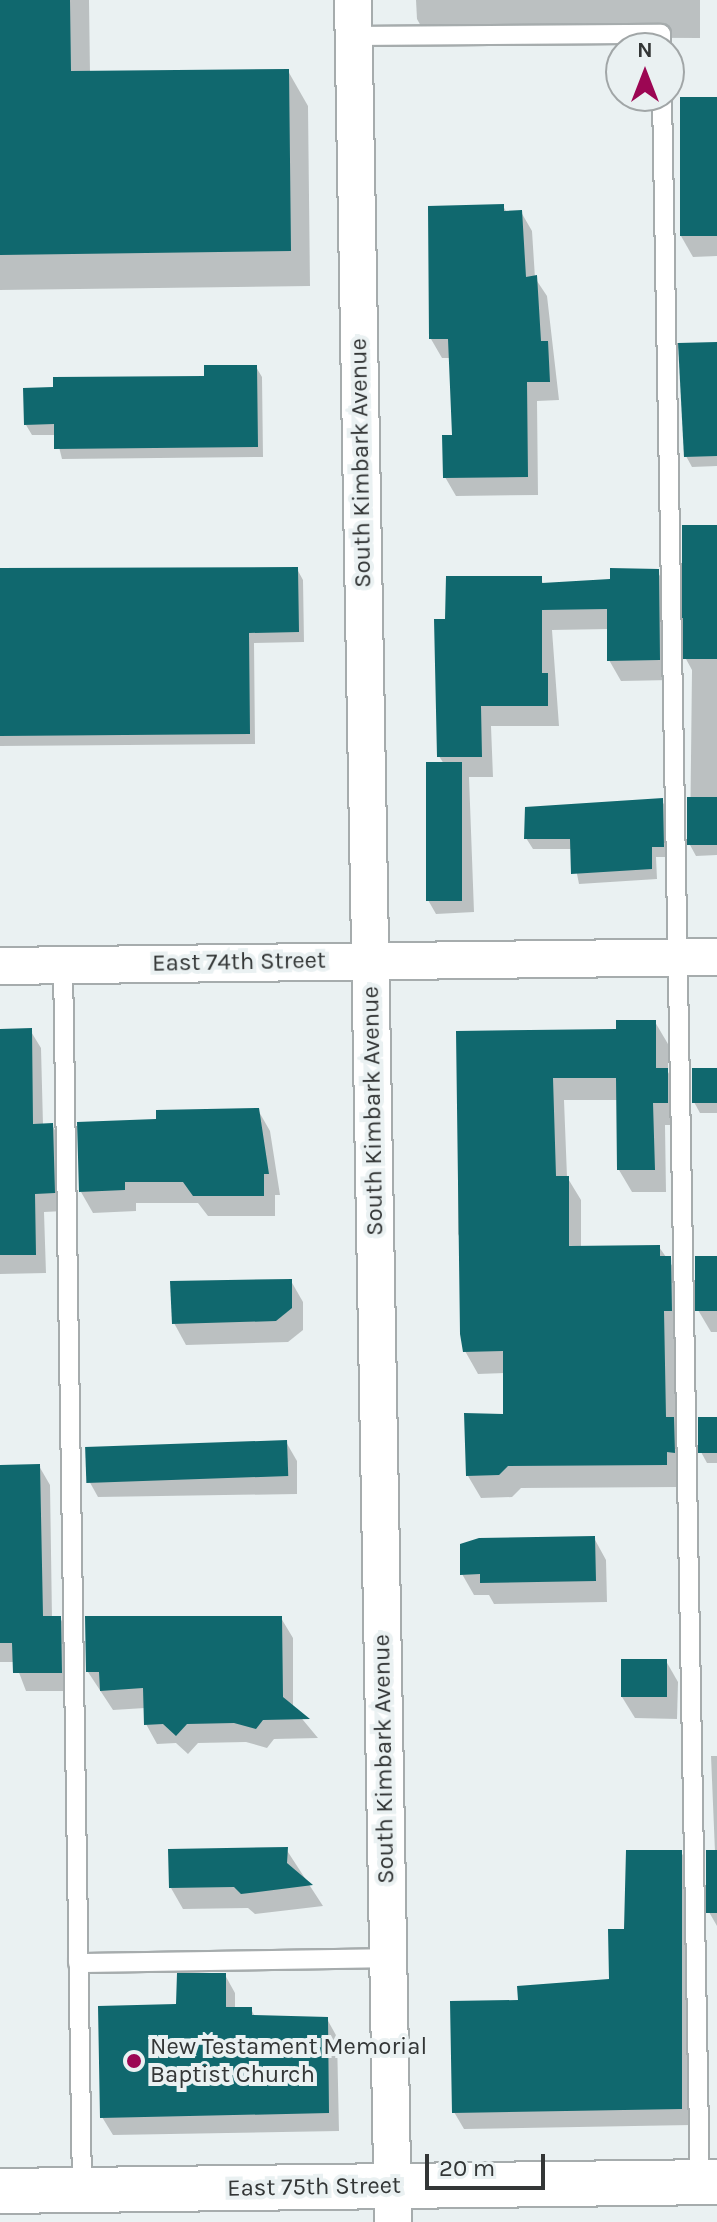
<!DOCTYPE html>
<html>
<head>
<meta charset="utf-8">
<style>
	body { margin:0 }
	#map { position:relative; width:717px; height:2222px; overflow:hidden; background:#eaf1f2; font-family:Karla,sans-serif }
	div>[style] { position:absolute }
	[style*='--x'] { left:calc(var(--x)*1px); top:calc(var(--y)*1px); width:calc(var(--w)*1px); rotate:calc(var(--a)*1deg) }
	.shadow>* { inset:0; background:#0003 }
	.building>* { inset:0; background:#10686e; transform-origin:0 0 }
	.roads { filter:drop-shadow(2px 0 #a6acad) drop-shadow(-2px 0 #a6acad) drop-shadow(0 2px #a6acad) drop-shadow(0 -2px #a6acad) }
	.service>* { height:18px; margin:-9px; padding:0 9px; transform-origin:9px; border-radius:9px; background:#fff }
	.minor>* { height:36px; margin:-18px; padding:0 18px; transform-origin:18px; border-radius:18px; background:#fff }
	.secondary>* { height:44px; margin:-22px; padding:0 22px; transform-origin:22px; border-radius:22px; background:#fff }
	.dots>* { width:22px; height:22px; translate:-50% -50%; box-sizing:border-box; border:4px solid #eaf1f2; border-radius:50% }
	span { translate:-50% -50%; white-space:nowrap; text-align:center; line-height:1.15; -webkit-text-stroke:8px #eaf1f2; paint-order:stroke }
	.street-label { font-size:24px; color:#333636 }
	.poi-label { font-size:24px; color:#333636 }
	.left { translate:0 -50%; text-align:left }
	.north { position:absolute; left:605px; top:32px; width:80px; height:80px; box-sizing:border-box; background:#eaf1f2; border:2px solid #a1a6a7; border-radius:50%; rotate:0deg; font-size:22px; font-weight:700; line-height:32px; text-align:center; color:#333636 }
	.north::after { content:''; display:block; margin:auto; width:28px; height:36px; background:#9c0653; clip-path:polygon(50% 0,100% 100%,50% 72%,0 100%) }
	.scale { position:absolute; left:425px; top:2154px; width:120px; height:36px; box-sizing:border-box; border:4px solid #333636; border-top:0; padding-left:10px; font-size:24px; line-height:28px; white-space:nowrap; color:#333636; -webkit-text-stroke:6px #eaf1f2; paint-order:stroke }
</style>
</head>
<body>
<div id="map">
	<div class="shadow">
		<div style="clip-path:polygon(0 0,89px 0,90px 73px,288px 71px,308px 106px,310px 286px,0 290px)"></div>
		<div style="clip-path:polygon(416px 0,700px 0,700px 38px,427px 37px,417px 19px)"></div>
		<div style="clip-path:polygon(717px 99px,717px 256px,693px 257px,681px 236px)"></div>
		<div style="clip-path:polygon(503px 206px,507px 213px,521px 212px,532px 231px,535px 278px,547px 296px,559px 400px,537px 401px,538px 495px,456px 496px,445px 477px,454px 437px,451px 358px,442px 358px,431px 339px)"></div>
		<div style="clip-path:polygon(717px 344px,717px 466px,692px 467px,686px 456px)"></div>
		<div style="clip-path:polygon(256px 367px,262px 377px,263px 457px,62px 459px,56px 435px,32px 435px,26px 425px)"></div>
		<div style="clip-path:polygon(717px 527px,717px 855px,696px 856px,690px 845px,692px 670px,686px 659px)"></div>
		<div style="clip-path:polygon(297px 569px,303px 580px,304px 642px,254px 643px,255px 744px,0 746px,0 570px)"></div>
		<div style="clip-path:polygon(657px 571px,669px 591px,671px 680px,621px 681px,609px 660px,609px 629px,552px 630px,559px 726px,491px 726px,493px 777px,469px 777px,474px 912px,436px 914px,428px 900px,444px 764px,439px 756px,447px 621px,540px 578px,544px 585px,612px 581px)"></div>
		<div style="clip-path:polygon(662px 801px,668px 811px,669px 857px,656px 857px,657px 879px,579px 884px,572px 849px,533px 849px,526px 838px)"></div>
		<div style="clip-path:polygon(655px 1022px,668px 1044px,668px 1072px,680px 1093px,680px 1125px,665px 1125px,666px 1192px,632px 1192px,619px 1170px,618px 1100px,564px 1100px,567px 1177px,581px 1200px,581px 1248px,659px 1247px,683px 1281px,679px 1487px,521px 1488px,512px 1497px,481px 1498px,468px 1476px,505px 1416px,505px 1373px,478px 1374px,465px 1351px,462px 1242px,458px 1234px,458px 1033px,618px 1030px)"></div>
		<div style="clip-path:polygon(0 1030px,30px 1030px,41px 1048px,43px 1125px,52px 1125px,63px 1144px,64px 1211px,44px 1212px,46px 1273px,0 1274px)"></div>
		<div style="clip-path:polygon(717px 1070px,717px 1113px,700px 1113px,694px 1102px)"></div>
		<div style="clip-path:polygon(258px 1110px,270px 1131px,280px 1195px,275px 1195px,275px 1216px,208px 1216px,198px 1203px,136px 1203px,136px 1211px,93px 1213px,81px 1192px)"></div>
		<div style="clip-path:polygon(717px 1258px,717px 1332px,711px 1332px,698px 1310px)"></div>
		<div style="clip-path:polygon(291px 1281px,303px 1302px,303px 1330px,288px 1342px,186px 1345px,174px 1323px)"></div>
		<div style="clip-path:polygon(717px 1419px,717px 1463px,707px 1463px,701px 1452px)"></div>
		<div style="clip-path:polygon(286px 1442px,297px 1461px,297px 1494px,98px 1497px,88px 1479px)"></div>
		<div style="clip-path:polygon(39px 1466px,50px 1485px,52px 1618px,60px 1618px,71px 1637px,72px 1691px,26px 1691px,15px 1662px,0 1662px,0 1467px)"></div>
		<div style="clip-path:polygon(594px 1538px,606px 1560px,607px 1602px,494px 1604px,489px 1595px,474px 1595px,462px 1574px)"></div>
		<div style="clip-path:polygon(281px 1618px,293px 1638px,293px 1708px,318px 1738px,274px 1739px,267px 1748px,246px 1742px,198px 1743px,188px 1754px,176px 1743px,157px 1744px,146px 1724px,145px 1708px,113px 1710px,88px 1672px)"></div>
		<div style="clip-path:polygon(666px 1661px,678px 1682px,677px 1719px,635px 1718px,622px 1697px)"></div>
		<div style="clip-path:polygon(711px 1756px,717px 1756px,717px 1926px,709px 1912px,715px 1852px)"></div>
		<div style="clip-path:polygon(286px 1849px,323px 1906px,255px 1914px,248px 1908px,183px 1909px,171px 1888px)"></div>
		<div style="clip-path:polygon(681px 1852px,691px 1869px,691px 2125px,464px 2129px,454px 2112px,520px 2002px,611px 1981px,626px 1931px)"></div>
		<div style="clip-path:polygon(225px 1975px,235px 1993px,235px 2009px,251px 2009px,255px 2017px,327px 2019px,337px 2037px,339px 2131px,113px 2135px,102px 2117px)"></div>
	</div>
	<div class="building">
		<div style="clip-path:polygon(0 0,70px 0,71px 71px,289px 69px,291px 251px,0 255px)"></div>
		<div style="left:680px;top:97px;width:37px;height:139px"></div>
		<div style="clip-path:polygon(504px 204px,504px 211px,522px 210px,526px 277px,537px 275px,541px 341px,548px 341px,550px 382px,527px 382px,528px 477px,443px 478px,442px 435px,452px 435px,448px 339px,429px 339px,428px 206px)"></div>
		<div style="clip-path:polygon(717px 342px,717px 456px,684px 457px,678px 343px)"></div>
		<div style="clip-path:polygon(204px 365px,257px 365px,258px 447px,54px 449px,54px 424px,24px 425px,23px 388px,53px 387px,53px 377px,204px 376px)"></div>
		<div style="left:717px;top:525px;width:134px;height:35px;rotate:90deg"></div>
		<div style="clip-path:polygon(298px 567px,299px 632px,249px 633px,250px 734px,0 736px,0 568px)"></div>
		<div style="clip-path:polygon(610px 568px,659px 569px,660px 660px,607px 661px,607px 609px,542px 610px,542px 673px,548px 673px,548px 706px,481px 706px,482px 757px,437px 757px,434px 619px,445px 619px,446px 576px,542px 576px,542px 583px,610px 579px)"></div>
		<div style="left:426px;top:762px;width:36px;height:139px"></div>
		<div style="left:717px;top:797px;width:48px;height:30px;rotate:90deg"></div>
		<div style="clip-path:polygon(663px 798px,664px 847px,652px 847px,652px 869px,571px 874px,570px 839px,524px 839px,525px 807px)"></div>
		<div style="clip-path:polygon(616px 1020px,656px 1020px,656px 1068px,668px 1068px,668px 1103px,653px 1103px,655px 1170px,617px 1170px,616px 1078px,553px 1078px,556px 1176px,569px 1176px,569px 1246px,660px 1245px,660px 1256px,671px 1256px,672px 1311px,664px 1311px,666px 1417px,674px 1417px,675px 1453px,667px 1452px,667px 1465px,508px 1466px,499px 1475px,466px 1476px,464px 1413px,503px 1414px,503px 1351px,463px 1352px,460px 1334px,456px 1031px,616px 1029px)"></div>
		<div style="clip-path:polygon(32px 1028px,33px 1124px,53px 1123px,55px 1193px,35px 1194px,36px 1255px,0 1255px,0 1029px)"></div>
		<div style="left:692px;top:1068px;width:25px;height:35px"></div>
		<div style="clip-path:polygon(259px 1108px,269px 1174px,264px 1174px,264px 1196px,193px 1196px,183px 1182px,125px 1182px,125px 1190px,79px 1192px,77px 1122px,156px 1119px,156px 1110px)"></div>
		<div style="left:695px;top:1256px;width:22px;height:55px"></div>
		<div style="clip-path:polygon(292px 1279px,292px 1308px,276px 1321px,172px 1324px,170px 1281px)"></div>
		<div style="left:698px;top:1417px;width:19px;height:36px"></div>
		<div style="left:287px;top:1440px;width:36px;height:202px;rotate:88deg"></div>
		<div style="clip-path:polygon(40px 1464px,43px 1616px,61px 1616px,62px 1673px,13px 1673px,12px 1643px,0 1643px,0 1465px)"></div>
		<div style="clip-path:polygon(595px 1536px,596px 1581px,480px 1583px,480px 1574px,460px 1575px,460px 1544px,479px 1538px)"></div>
		<div style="clip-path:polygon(85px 1616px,282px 1616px,283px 1697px,310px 1719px,263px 1720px,256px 1729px,234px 1723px,187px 1724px,176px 1736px,163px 1724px,144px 1725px,143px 1688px,100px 1691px,99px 1672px,86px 1672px)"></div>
		<div style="left:621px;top:1659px;width:46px;height:38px"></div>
		<div style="clip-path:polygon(288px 1847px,287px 1863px,313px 1885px,241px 1894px,234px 1887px,169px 1888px,168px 1849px)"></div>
		<div style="clip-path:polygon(626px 1850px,682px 1850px,682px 2109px,452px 2113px,450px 2001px,518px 2000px,517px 1986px,609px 1979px,608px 1929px,624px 1929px)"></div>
		<div style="left:706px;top:1850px;width:11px;height:63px"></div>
		<div style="clip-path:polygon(177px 1973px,226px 1973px,226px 2007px,252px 2007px,252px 2015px,328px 2017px,329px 2113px,100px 2118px,98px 2006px,176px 2004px)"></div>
	</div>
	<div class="roads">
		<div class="service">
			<div style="--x:353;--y:36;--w:308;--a:-0.4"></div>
			<div style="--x:661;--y:34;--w:14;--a:90"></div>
			<div style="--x:662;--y:96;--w:2086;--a:88.96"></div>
			<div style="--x:63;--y:965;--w:1224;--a:89.11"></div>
			<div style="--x:78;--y:1963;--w:310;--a:-0.9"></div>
		</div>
		<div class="minor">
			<div style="--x:353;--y:0;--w:2222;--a:88.97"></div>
			<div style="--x:0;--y:966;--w:717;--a:-0.72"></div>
		</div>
		<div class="secondary">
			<div style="--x:0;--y:2191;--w:717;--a:-0.72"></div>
		</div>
	</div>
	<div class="dots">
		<div style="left:134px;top:2061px;background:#9c0653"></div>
	</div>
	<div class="street-label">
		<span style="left:361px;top:463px;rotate:-91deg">South Kimbark Avenue</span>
		<span style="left:239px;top:962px;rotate:-1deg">East 74th Street</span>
		<span style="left:373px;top:1111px;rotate:-91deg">South Kimbark Avenue</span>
		<span style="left:384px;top:1759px;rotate:-91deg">South Kimbark Avenue</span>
		<span style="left:314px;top:2187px;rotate:-1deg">East 75th Street</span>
	</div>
	<div class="poi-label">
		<span class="left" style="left:150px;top:2061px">New Testament Memorial<br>Baptist Church</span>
	</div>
	<div class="north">N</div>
	<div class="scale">20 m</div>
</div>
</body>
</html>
